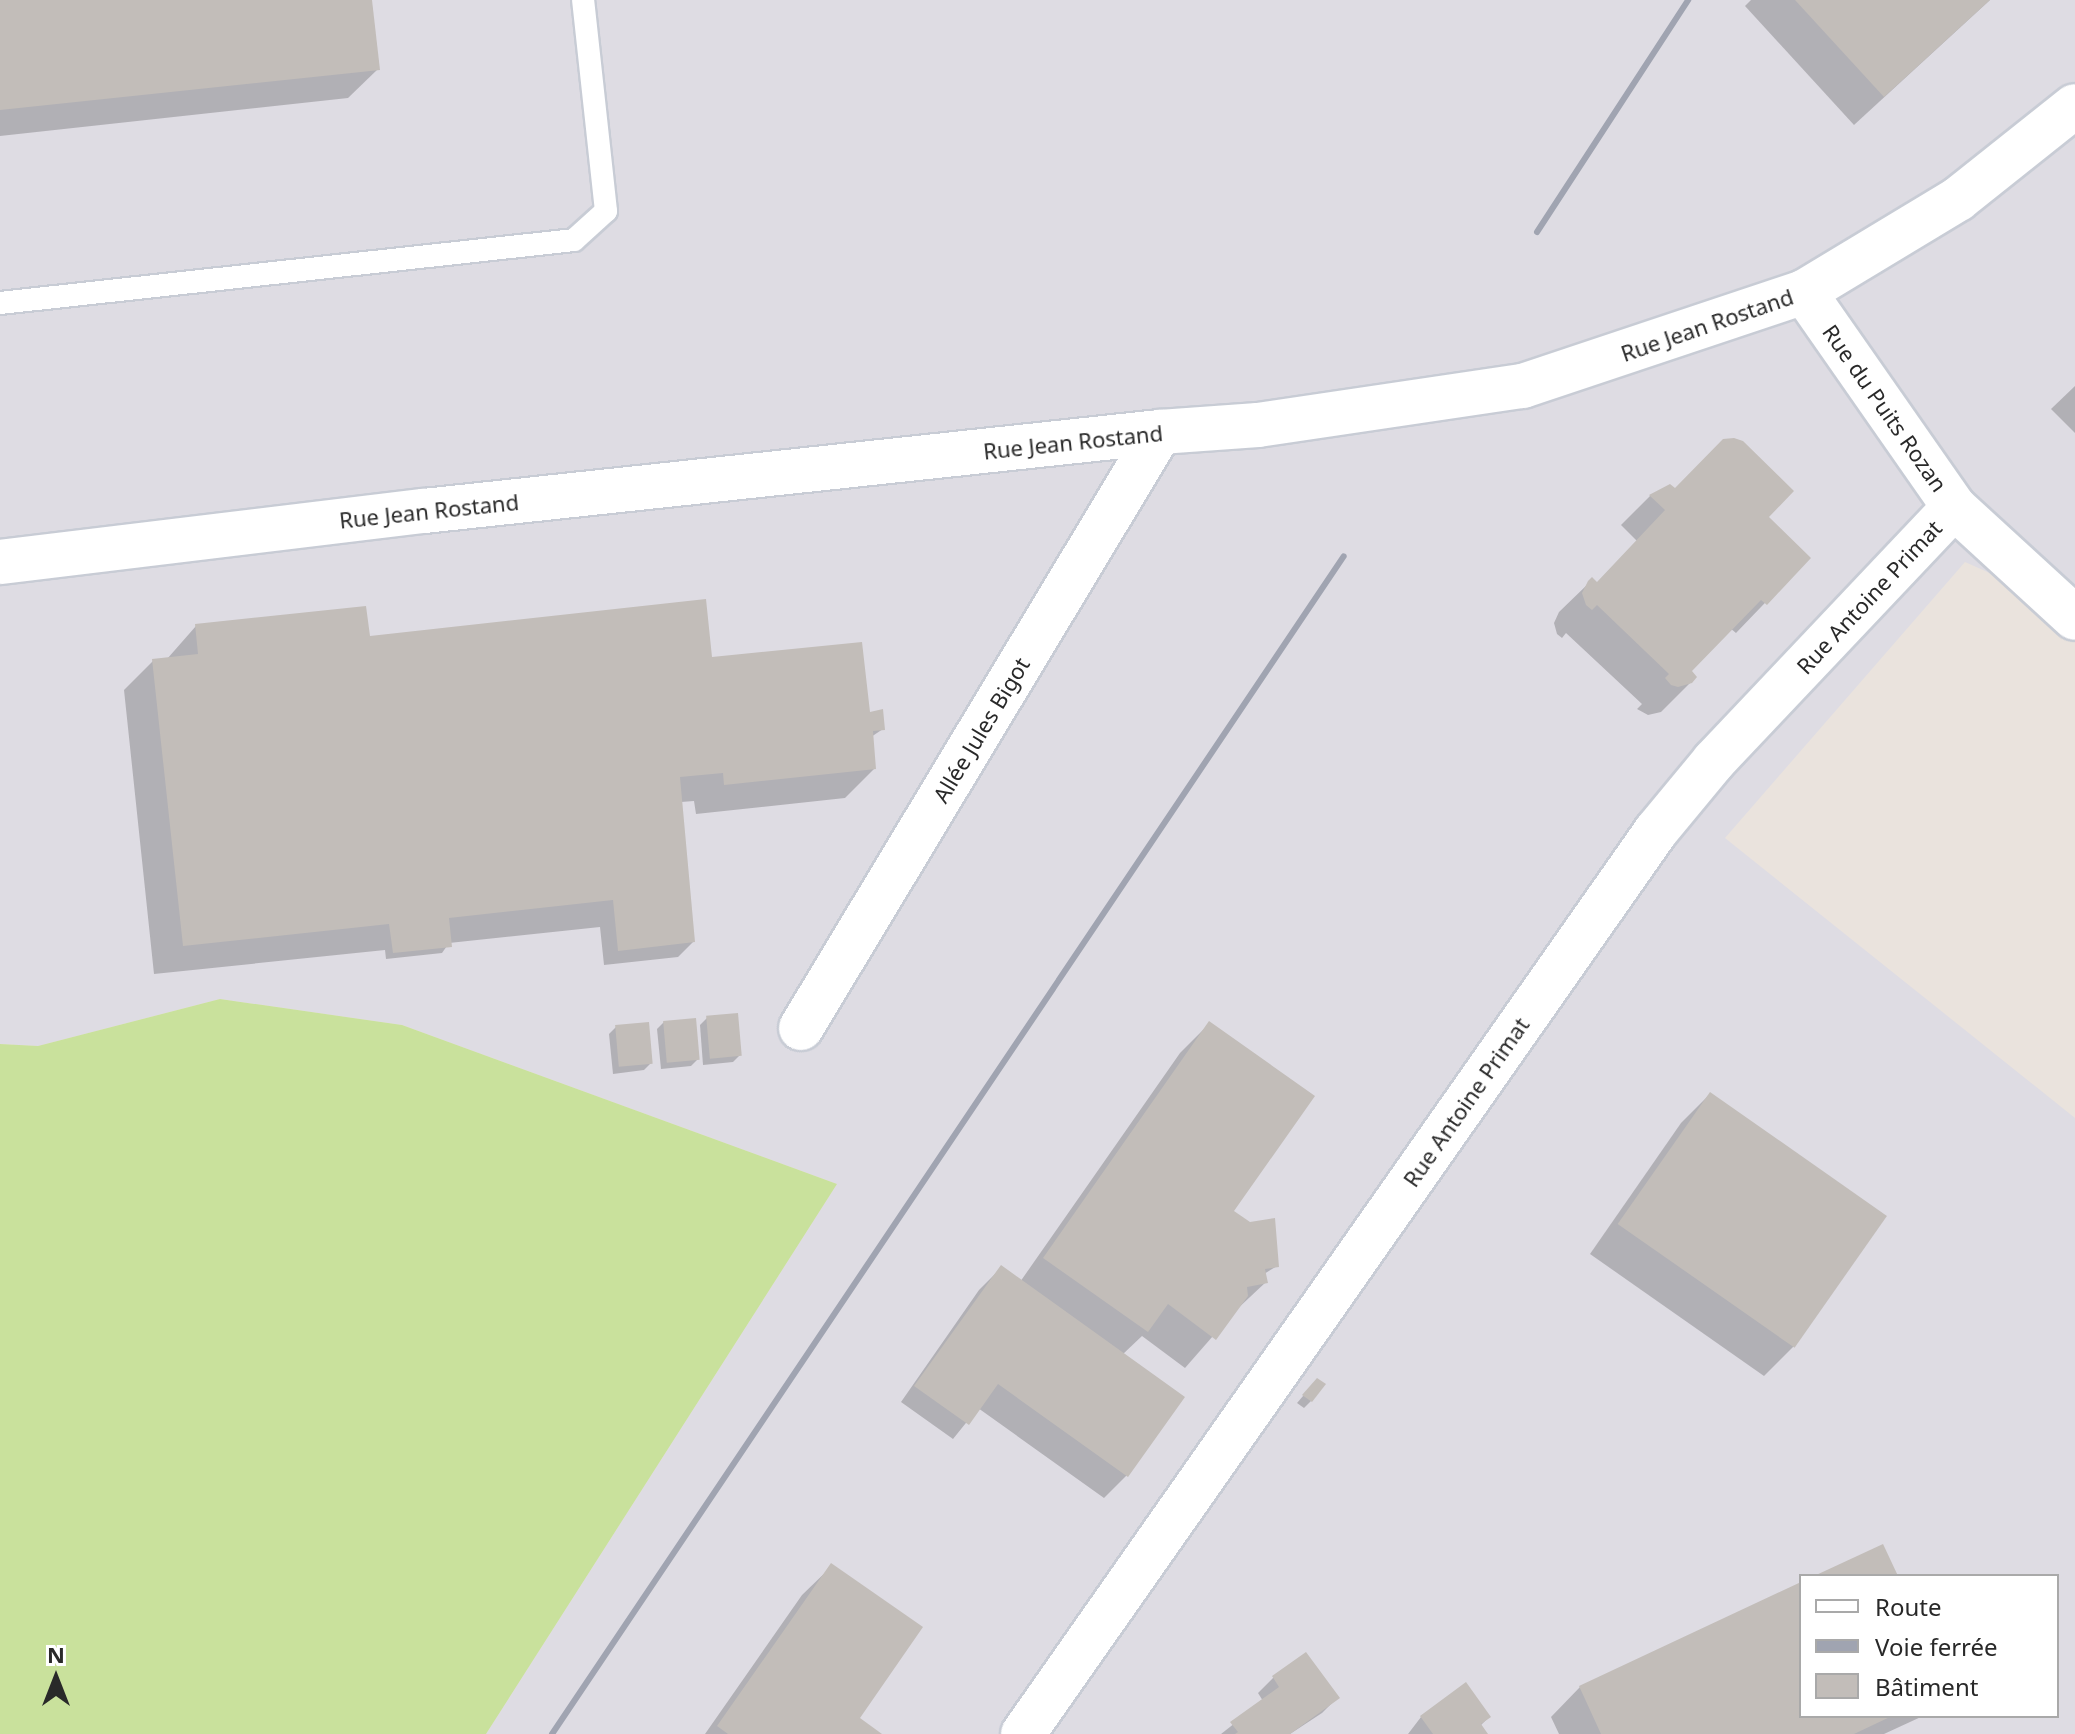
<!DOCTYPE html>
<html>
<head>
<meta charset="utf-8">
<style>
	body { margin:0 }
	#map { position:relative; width:2075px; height:1734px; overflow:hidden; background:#eae3dd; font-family:"Noto Sans",sans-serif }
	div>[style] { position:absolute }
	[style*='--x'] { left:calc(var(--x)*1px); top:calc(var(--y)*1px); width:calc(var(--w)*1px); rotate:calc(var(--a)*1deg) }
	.industrial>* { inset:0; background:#dedce3 }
	.pitch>* { inset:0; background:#c9e19c }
	.shadow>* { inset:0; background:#0003 }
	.building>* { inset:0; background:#c2bdb9; transform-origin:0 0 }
	.roads { filter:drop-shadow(2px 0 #c8ccd5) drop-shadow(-2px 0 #c8ccd5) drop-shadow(0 2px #c8ccd5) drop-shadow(0 -2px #c8ccd5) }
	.lane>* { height:22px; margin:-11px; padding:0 11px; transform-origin:11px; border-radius:11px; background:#fff }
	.street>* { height:44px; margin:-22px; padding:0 22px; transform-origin:22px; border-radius:22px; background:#fff }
	.secondary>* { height:44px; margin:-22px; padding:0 22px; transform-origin:22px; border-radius:22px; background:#fff }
	.rail>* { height:6px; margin:-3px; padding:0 3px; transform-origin:3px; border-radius:3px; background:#a0a4b1 }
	span { translate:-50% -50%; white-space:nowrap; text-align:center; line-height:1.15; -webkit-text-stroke:7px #fff; paint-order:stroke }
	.street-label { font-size:22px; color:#292929 }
	.legend { position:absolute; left:1799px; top:1574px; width:260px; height:144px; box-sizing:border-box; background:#fff; border:2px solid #a9a9a9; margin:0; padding:10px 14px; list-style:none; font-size:24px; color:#292929 }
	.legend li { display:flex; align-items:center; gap:16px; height:40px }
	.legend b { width:40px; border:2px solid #a9a9a9 }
	.north { position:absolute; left:16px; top:1638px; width:80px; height:80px; -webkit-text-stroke:6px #fff; paint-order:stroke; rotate:0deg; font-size:22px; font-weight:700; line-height:32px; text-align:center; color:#292929 }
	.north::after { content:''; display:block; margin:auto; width:28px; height:36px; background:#292929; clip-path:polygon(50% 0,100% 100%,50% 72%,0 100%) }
</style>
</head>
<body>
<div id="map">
	<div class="industrial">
		<div style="clip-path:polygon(evenodd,0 0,2075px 0,2075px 611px,1965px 562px,1725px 838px,2075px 1118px,2075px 1734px,486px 1734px,837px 1184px,402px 1025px,220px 999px,38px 1046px,0 1044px,0 0,1801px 1576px,2057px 1576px,2057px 1716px,1801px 1716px,1801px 1576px)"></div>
	</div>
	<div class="pitch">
		<div style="clip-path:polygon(220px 999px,402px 1025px,837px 1184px,486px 1734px,0 1734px,0 1044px,38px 1046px)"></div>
	</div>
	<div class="shadow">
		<div style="clip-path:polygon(0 0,370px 0,378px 69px,348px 98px,0 136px)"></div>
		<div style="clip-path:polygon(1751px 0,1990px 0,1854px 125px,1745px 6px)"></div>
		<div style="clip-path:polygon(2075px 386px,2075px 433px,2051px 409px)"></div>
		<div style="clip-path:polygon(1670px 487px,1766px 517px,1808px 558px,1736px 633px,1730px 628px,1689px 671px,1691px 682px,1661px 712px,1648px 715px,1637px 709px,1642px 704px,1566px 633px,1562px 638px,1557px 634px,1554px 623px,1559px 612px,1590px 582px,1596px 584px,1637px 541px,1621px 525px,1650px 496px)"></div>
		<div style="clip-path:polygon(196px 626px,710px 660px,868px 714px,883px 729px,871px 737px,874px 769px,845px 798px,696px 814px,694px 801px,681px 802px,693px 942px,678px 957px,604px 965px,600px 927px,449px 943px,442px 953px,386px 959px,385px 950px,154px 974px,124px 690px,153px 661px,167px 659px)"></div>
		<div style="clip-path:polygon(707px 1018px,740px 1055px,733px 1062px,703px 1065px,700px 1025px)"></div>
		<div style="clip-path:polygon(664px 1022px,698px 1059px,691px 1066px,661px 1069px,657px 1029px)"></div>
		<div style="clip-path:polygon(1209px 1024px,1231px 1211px,1277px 1266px,1264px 1274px,1266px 1282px,1234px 1312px,1185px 1368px,1142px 1336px,1122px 1355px,1127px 1475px,1104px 1498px,978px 1408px,953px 1439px,901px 1402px,979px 1290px,1001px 1268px,1020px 1282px,1180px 1053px)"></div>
		<div style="clip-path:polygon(616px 1027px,651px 1063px,644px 1070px,613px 1074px,609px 1034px)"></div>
		<div style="clip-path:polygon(1710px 1094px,1794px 1346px,1764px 1376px,1590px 1254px,1681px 1123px)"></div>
		<div style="clip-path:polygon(1310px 1388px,1311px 1401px,1304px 1408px,1297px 1403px)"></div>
		<div style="clip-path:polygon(832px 1566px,857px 1718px,879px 1734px,705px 1734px,802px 1595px)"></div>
		<div style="clip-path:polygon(1801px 1584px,1801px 1716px,1923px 1716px,1884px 1734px,1559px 1734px,1551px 1717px,1580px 1687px)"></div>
		<div style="clip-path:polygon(1306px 1655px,1337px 1698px,1322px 1713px,1290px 1734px,1221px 1734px,1263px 1701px,1258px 1693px,1273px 1678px)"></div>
		<div style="clip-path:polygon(1421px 1717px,1489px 1717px,1480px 1726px,1486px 1734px,1408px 1734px)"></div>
	</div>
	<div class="building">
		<div style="clip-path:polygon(0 0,372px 0,380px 70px,0 110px)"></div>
		<div style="clip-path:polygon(1795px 0,1990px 0,1884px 97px)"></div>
		<div style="clip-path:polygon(1734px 438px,1743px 441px,1794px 491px,1769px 517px,1811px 558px,1767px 605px,1761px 600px,1692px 671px,1697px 677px,1692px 683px,1678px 687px,1671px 685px,1665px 678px,1669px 674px,1597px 605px,1592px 610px,1586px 605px,1582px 593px,1588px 581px,1592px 577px,1597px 582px,1665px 510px,1649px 495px,1670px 484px,1675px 488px,1723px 439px)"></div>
		<div style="clip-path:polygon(706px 599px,712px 657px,862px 642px,870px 712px,883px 709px,885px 730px,873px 731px,876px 769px,724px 785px,723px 773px,680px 777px,695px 942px,618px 951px,613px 900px,449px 918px,452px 947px,393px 953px,389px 924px,183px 946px,152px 659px,198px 654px,195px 624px,366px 606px,370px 636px)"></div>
		<div style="left:738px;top:1013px;width:43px;height:32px;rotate:85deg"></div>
		<div style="left:696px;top:1018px;width:42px;height:33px;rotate:85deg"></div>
		<div style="clip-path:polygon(1209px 1021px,1315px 1096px,1234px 1211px,1250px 1222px,1275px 1218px,1279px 1267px,1265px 1269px,1268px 1283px,1247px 1287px,1248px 1296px,1216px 1340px,1168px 1304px,1148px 1332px,1043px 1258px)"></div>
		<div style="left:649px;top:1022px;width:42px;height:34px;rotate:85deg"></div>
		<div style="left:1710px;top:1092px;width:216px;height:161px;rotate:35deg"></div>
		<div style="clip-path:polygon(1001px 1265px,1185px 1397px,1128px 1477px,998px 1384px,969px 1425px,914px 1386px)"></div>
		<div style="clip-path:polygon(1317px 1378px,1326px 1384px,1312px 1402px,1302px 1395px)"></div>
		<div style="clip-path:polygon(1883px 1544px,1898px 1576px,1814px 1576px)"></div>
		<div style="clip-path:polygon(831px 1563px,923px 1627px,860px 1718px,882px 1734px,728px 1734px,717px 1726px)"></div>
		<div style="clip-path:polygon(1801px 1582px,1801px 1716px,1892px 1716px,1854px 1734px,1601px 1734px,1579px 1686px)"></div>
		<div style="clip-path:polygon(1306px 1652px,1340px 1698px,1290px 1734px,1235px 1734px,1238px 1732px,1230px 1722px,1279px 1687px,1272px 1676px)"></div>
		<div style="clip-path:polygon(1466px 1682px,1491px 1717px,1481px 1724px,1488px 1734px,1433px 1734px,1420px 1716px)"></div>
	</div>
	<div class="roads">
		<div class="lane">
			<div style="--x:0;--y:303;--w:577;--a:-6.26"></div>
			<div style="--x:574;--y:240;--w:43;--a:-42.2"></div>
			<div style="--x:606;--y:211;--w:212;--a:-96.2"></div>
		</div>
		<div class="street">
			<div style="--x:1804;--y:292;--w:262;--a:55.1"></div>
			<div style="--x:1954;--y:507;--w:164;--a:42.5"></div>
			<div style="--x:801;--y:1028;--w:696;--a:-58.94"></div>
			<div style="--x:1023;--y:1734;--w:1103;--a:-54.97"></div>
			<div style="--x:1656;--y:831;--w:91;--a:-50.4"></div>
			<div style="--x:1714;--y:761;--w:349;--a:-46.6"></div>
		</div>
		<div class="secondary">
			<div style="--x:0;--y:562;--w:427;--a:-6.9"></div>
			<div style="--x:424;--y:511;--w:740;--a:-6.13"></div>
			<div style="--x:1160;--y:432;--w:98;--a:-4.1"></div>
			<div style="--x:1258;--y:425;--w:268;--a:-8.4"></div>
			<div style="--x:1523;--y:386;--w:296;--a:-18.5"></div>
			<div style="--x:1804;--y:292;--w:180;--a:-31.1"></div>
			<div style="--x:1958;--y:199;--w:149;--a:-38.5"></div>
		</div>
	</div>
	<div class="rail">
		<div style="--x:1537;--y:232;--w:277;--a:-56.9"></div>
		<div style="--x:552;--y:1734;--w:1419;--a:-56.09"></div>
	</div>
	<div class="street-label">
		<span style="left:1707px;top:325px;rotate:-19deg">Rue Jean Rostand</span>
		<span style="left:1885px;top:408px;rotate:55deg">Rue du Puits Rozan</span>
		<span style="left:1073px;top:442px;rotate:-6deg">Rue Jean Rostand</span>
		<span style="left:429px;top:511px;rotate:-6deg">Rue Jean Rostand</span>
		<span style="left:1869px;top:597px;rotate:-47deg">Rue Antoine Primat</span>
		<span style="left:981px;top:730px;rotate:-59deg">Allée Jules Bigot</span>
		<span style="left:1466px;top:1102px;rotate:-55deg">Rue Antoine Primat</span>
	</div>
	<ul class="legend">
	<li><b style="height:10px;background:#fff"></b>Route</li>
	<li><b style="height:10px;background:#a0a4b1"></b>Voie ferrée</li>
	<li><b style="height:22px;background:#c2bdb9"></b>Bâtiment</li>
	</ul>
	<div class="north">N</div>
</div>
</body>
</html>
